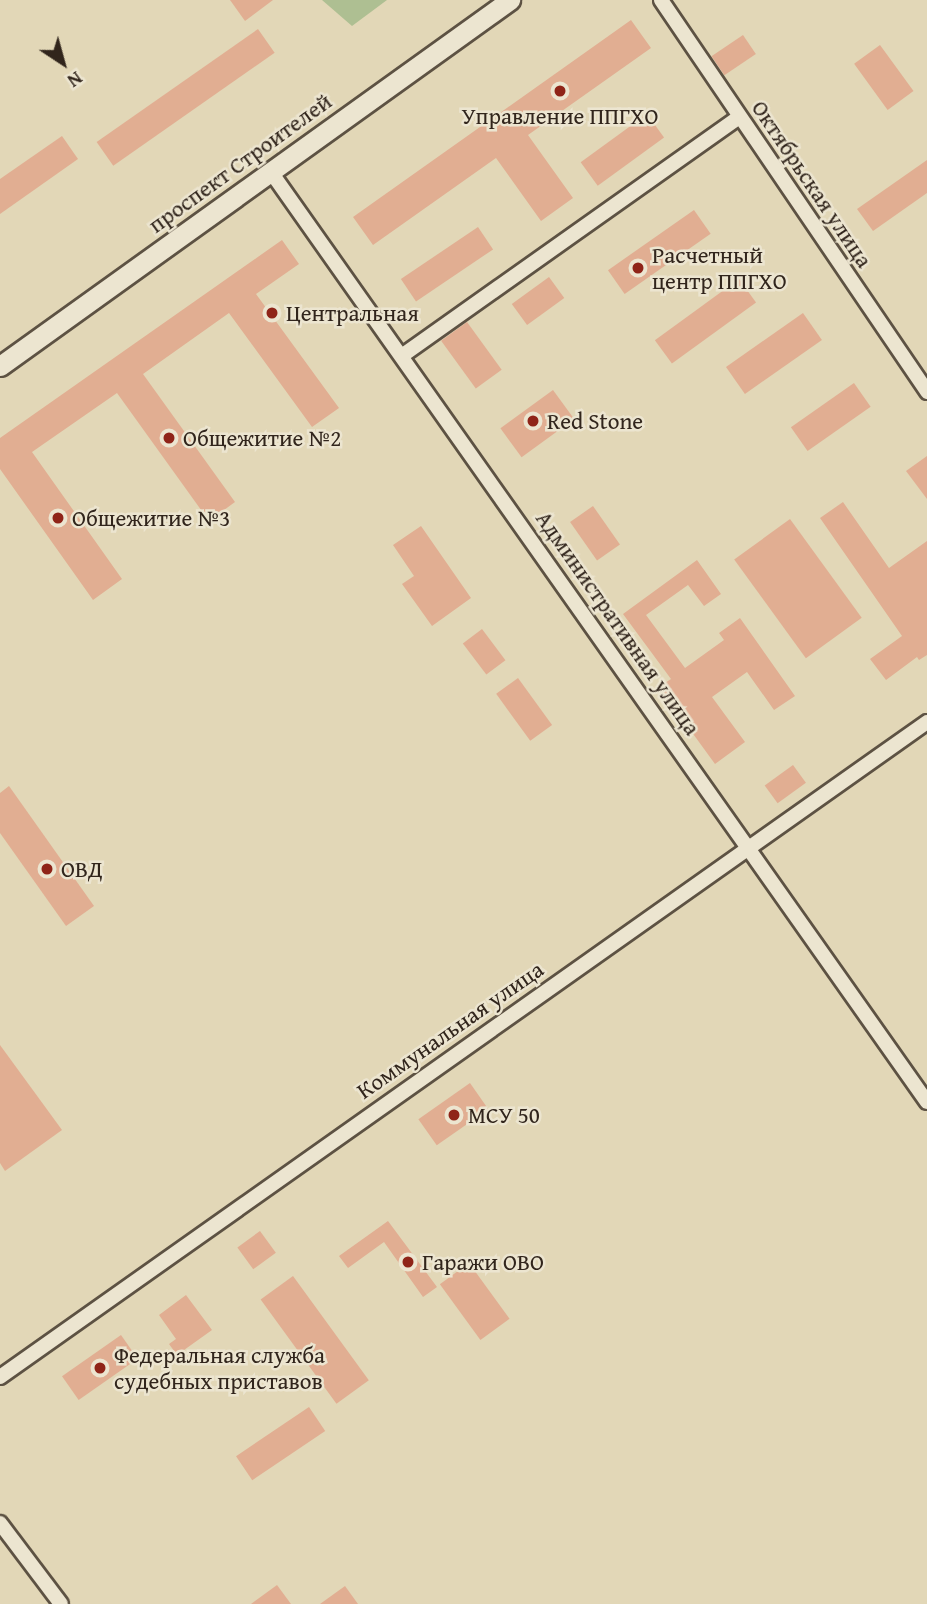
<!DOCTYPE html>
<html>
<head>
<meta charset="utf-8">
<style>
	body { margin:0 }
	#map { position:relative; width:927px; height:1604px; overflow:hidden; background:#e2d7b7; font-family:"Gentium Book Plus",serif }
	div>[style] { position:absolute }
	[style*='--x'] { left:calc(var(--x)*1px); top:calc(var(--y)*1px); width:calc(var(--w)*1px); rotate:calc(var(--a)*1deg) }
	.green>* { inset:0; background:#aebf92 }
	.building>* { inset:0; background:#e1ae92; transform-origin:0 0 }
	.roads { filter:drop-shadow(2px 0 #5d5243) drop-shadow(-2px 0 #5d5243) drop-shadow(0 2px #5d5243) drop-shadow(0 -2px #5d5243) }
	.street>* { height:14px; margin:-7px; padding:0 7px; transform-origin:7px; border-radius:7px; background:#ece5d0 }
	.secondary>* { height:19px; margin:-9.5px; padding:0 9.5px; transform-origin:9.5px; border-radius:9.5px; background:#ece5d0 }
	.dots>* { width:19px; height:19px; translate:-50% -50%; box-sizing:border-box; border:4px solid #ece5d0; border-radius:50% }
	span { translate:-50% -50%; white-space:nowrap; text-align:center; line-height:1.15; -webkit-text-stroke:5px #ece5d0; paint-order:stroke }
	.poi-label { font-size:23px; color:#31251c }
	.left { translate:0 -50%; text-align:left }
	.street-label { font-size:23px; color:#31251c }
	.north { position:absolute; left:28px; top:28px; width:70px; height:70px; -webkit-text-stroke:5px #ece5d0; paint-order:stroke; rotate:144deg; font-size:19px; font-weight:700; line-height:28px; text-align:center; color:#31251c }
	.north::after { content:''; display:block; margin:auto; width:24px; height:32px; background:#31251c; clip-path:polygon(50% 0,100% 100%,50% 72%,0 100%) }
</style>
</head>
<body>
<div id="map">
	<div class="green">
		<div style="clip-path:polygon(322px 0,387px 0,352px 26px)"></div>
	</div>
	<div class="building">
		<div style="clip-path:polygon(230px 0,273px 0,245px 21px)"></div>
		<div style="clip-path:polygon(631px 20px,651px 48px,528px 135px,573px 198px,541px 221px,496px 158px,373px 245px,353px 217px)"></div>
		<div style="left:258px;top:29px;width:29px;height:197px;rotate:55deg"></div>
		<div style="left:743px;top:35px;width:23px;height:38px;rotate:56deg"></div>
		<div style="left:880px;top:45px;width:57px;height:32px;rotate:54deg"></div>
		<div style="left:647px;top:114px;width:29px;height:82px;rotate:54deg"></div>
		<div style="clip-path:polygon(62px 136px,78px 159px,0 214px,0 179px)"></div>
		<div style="clip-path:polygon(927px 160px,927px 193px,873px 231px,857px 209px)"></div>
		<div style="left:694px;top:210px;width:29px;height:105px;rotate:55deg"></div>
		<div style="left:478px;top:227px;width:27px;height:93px;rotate:56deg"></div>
		<div style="clip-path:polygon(282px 240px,299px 264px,256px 294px,339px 408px,312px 427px,229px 313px,143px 374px,235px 502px,209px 521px,117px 393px,32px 452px,122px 579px,93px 600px,0 469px,0 438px)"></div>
		<div style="left:549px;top:277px;width:26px;height:46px;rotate:54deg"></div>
		<div style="left:739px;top:279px;width:29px;height:104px;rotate:54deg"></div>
		<div style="left:803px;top:313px;width:33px;height:94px;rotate:55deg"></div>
		<div style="left:467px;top:322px;width:59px;height:32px;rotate:54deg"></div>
		<div style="left:854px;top:383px;width:29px;height:77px;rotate:55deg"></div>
		<div style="left:553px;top:390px;width:36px;height:65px;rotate:54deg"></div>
		<div style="clip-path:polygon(927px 456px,927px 499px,906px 471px)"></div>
		<div style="clip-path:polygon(843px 502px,889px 568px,927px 541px,927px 655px,919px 660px,917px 657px,886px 680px,870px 659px,902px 636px,820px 518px)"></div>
		<div style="left:593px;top:506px;width:47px;height:28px;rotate:55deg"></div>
		<div style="left:790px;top:519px;width:122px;height:69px;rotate:54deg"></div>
		<div style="clip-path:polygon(421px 526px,471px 598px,432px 626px,402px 584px,414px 576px,393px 545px)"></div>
		<div style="clip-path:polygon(697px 560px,721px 594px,704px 606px,688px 585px,646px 615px,685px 668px,724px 640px,719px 633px,740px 618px,795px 696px,774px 710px,747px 672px,712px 697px,745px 742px,715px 764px,659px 687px,671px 679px,623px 614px)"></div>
		<div style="left:482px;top:629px;width:39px;height:24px;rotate:53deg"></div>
		<div style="left:518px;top:678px;width:58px;height:27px;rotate:54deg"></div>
		<div style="left:793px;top:765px;width:22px;height:35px;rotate:54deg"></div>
		<div style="clip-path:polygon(9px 786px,94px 906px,66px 926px,0 833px,0 793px)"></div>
		<div style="clip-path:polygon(0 1045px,62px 1130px,5px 1171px,0 1163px)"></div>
		<div style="left:470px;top:1083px;width:32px;height:63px;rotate:55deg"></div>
		<div style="clip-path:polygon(388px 1221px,437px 1287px,423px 1297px,384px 1242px,348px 1268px,339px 1256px)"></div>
		<div style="left:260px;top:1231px;width:27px;height:28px;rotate:54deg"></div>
		<div style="left:469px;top:1263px;width:69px;height:36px;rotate:54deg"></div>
		<div style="left:293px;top:1276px;width:129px;height:40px;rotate:54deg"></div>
		<div style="clip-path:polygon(186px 1295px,212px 1330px,177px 1355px,169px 1344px,176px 1339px,159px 1315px)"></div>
		<div style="left:121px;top:1335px;width:29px;height:72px;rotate:55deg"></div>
		<div style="left:309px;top:1407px;width:29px;height:88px;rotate:56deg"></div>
		<div style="clip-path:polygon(277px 1585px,291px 1604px,251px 1604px)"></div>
		<div style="clip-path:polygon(345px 1586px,358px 1604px,320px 1604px)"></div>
	</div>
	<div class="roads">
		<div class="street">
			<div style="--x:661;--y:0;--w:474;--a:55.8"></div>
			<div style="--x:271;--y:172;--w:1138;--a:54.8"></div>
			<div style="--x:403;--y:355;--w:412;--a:-35.3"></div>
			<div style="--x:0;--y:1377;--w:1135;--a:-35.24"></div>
			<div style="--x:0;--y:1523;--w:101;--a:53"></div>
		</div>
		<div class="secondary">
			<div style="--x:0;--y:366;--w:628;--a:-35.67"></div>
		</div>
	</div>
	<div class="dots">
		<div style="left:560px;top:91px;background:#8f2418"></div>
		<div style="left:638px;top:268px;background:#8f2418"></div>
		<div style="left:272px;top:313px;background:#8f2418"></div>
		<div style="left:533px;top:421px;background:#8f2418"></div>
		<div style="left:169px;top:438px;background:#8f2418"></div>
		<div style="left:58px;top:518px;background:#8f2418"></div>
		<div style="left:47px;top:869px;background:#8f2418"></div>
		<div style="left:454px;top:1115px;background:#8f2418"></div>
		<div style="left:408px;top:1262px;background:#8f2418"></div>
		<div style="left:100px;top:1368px;background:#8f2418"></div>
	</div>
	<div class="poi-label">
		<span style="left:560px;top:116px">Управление ППГХО</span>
		<span class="left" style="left:652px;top:268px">Расчетный<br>центр ППГХО</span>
		<span class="left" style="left:286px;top:313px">Центральная</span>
		<span class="left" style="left:547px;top:421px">Red Stone</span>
		<span class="left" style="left:183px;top:438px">Общежитие №2</span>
		<span class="left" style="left:72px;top:518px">Общежитие №3</span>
		<span class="left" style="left:61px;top:869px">ОВД</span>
		<span class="left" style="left:468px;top:1115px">МСУ 50</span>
		<span class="left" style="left:422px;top:1262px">Гаражи ОВО</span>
		<span class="left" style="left:114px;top:1368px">Федеральная служба<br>судебных приставов</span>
	</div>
	<div class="street-label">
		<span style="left:240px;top:163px;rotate:-36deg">проспект Строителей</span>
		<span style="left:812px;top:184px;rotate:56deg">Октябрьская улица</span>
		<span style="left:618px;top:623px;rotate:55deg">Административная улица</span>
		<span style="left:450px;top:1030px;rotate:-35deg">Коммунальная улица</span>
	</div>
	<div class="north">N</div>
</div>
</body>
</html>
